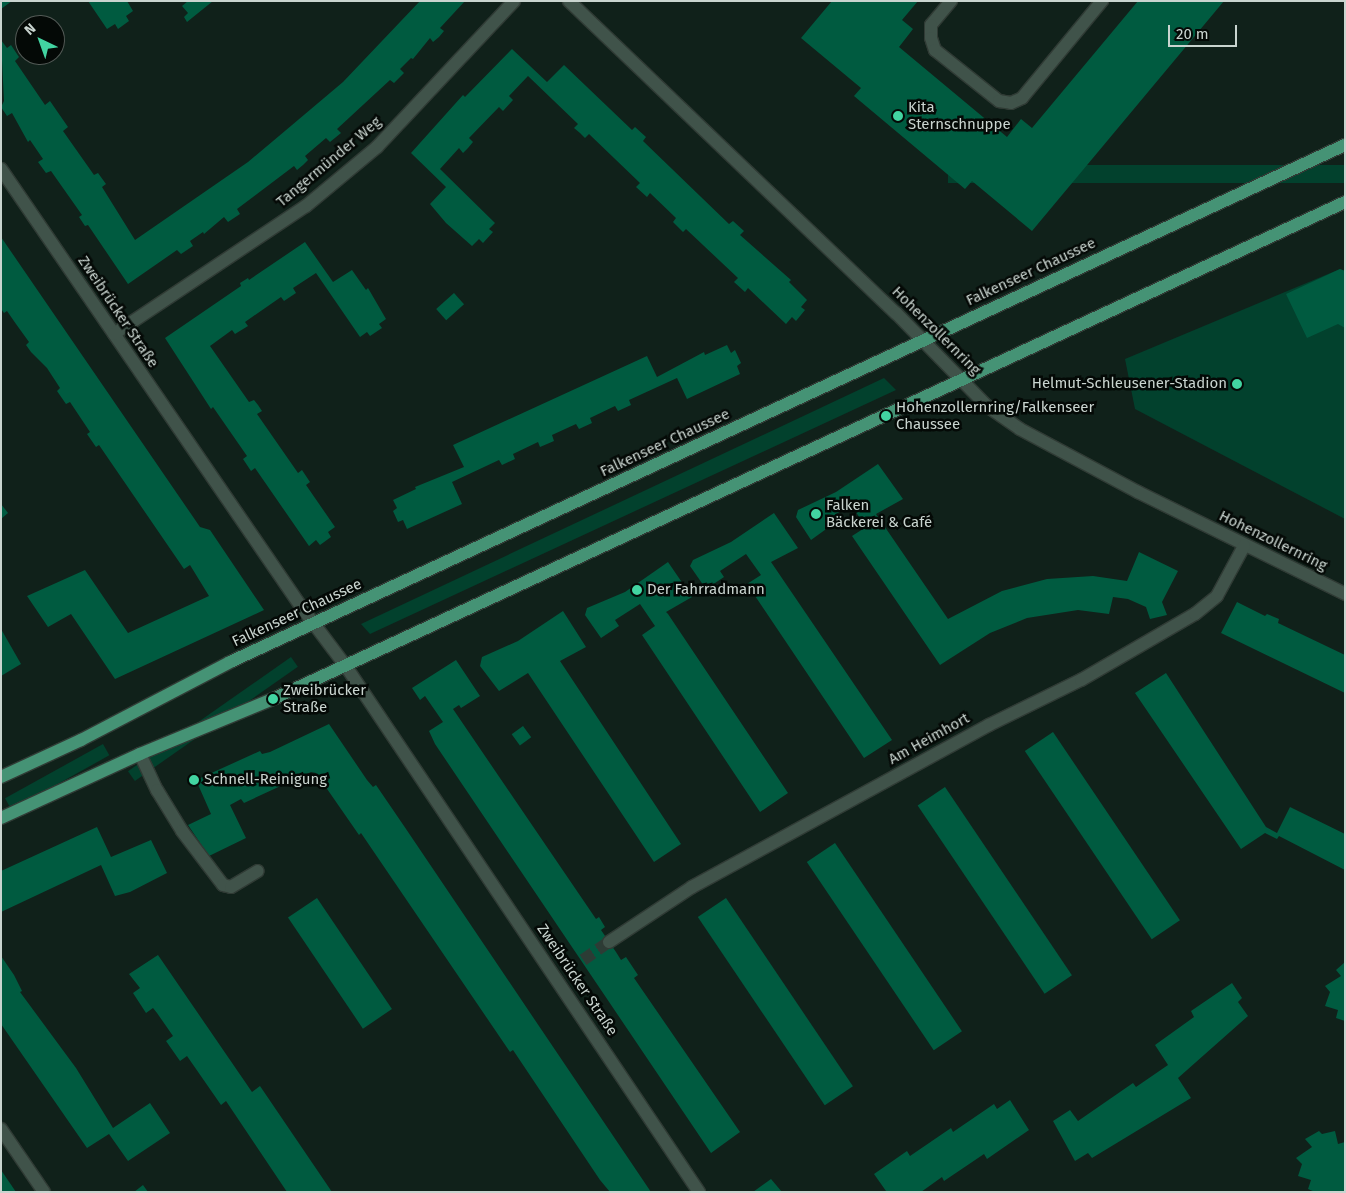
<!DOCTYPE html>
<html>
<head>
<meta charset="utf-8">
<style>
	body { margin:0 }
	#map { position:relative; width:1346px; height:1193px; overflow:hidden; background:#10211a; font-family:"Fira Sans",sans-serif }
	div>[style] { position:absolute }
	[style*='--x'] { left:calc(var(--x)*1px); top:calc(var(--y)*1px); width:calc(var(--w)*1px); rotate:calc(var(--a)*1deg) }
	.green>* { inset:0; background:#02412d; transform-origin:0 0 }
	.building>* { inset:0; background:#005b40; transform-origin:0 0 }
	.minor-tunnel>* { height:12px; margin-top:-6px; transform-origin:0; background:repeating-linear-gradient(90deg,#2c3c35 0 12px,transparent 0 18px) }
	.roads { filter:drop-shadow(1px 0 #303b35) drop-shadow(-1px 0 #303b35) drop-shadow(0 1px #303b35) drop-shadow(0 -1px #303b35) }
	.minor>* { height:12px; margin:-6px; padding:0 6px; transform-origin:6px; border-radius:6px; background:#40534a }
	.major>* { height:12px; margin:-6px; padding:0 6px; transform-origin:6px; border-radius:6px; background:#459375 }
	.dots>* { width:14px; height:14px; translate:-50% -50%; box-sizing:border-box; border:2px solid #040906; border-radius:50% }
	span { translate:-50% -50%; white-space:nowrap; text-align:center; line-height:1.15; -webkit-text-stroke:5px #040906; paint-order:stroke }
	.poi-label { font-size:15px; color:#c9d4cf }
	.left { translate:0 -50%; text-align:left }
	.right { translate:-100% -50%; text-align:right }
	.street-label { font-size:15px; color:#c9d4cf }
	.frame { position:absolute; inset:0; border:2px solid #c9d4cf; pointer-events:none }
	.north { position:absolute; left:15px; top:15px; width:50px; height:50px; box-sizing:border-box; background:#040906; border:1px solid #535a56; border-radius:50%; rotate:318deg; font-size:14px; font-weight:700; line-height:20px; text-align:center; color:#c9d4cf }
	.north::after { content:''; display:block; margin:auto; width:18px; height:22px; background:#42d4a1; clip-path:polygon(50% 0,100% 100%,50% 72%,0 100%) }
	.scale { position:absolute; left:1168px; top:25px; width:69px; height:22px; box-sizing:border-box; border:2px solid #c9d4cf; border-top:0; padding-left:6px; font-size:15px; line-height:18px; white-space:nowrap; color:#c9d4cf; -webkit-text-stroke:4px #040906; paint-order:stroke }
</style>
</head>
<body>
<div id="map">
	<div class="green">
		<div style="left:1345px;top:165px;width:18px;height:397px;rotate:90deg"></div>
		<div style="clip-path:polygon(1340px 269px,1345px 271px,1345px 519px,1135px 409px,1125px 359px)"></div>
		<div style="clip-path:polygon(884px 378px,896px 390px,370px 634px,361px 624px)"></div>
		<div style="left:291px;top:657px;width:12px;height:199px;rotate:55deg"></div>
		<div style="left:103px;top:744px;width:13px;height:112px;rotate:61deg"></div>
	</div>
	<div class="building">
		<div style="clip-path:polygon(1px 1px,12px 1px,1px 9px)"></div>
		<div style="clip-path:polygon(88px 1px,127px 1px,133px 11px,126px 16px,129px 21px,118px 29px,115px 24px,107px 29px)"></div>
		<div style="clip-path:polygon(188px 1px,213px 1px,187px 22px,184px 17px,188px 13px,182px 6px)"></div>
		<div style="clip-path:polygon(420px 1px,465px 1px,440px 28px,444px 31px,439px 37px,433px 42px,430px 38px,413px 59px,411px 58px,400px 69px,404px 73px,394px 83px,390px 80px,337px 129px,341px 133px,330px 142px,326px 138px,305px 156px,308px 160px,303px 165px,297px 170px,294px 166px,237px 209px,240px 214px,228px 222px,224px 217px,204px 234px,203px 232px,190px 241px,193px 246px,181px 254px,177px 250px,128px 284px,88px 225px,85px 226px,79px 217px,82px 215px,51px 171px,46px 173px,38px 162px,43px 159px,30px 140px,28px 142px,12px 113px,7px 116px,1px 107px,4px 101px,1px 40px,7px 48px,11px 45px,19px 57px,15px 61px,45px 105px,50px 101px,68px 127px,63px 131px,94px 175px,98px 173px,106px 184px,102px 187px,135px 240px,248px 162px,279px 136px,343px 82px)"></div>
		<div style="clip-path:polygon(832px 1px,918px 1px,902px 20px,913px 29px,899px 47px,1007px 137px,1021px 119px,1032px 128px,1138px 1px,1224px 1px,1032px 231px,972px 181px,965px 189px,854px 96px,861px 88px,801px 38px)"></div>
		<div style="clip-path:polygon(512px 49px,547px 82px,564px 65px,632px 130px,635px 127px,646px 137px,643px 141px,729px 224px,733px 221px,744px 231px,740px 235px,791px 280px,789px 282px,807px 300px,801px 307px,805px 310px,796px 321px,792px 317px,786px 324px,748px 288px,745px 292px,734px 282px,738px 278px,686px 229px,683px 232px,673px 222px,676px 218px,650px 193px,647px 197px,636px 187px,640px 183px,589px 134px,585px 138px,580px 133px,574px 128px,578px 124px,528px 76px,509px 96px,513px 100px,503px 111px,499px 107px,469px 138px,473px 142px,468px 148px,463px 153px,459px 148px,440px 169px,495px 223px,489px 229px,493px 232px,483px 243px,479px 239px,472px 246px,446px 223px,430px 204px,446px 187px,411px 153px,463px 95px,465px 97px)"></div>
		<div style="clip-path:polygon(1px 237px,200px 527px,210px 530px,264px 610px,115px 679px,71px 614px,48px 627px,27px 596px,85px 570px,128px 633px,209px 596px,190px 565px,184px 569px,99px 445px,96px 447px,87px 434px,90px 432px,70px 402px,66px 404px,57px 391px,60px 388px,47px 368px,31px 352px,26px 345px,29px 342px,16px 324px,7px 311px,4px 313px,1px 309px)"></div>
		<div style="clip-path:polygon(305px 242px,333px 282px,352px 270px,366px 290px,368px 288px,386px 319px,379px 324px,382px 328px,370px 336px,367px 332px,360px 337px,316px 273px,293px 288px,296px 293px,284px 301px,281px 297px,245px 322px,248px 326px,235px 334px,232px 330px,210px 346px,249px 402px,254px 400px,258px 405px,262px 411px,257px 414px,298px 473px,302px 470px,310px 482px,306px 485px,335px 527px,328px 532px,331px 537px,320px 545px,316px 540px,309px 546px,255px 468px,251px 471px,243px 459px,247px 456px,213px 407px,211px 409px,165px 338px,241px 286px,240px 283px,248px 278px,249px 280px)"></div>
		<div style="clip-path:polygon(1340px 269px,1345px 271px,1345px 328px,1338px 324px,1307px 338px,1286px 294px)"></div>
		<div style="left:454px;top:293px;width:15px;height:24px;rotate:48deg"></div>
		<div style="clip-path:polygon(727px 345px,731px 353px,735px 350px,741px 363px,737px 366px,740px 374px,687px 399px,677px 378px,629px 400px,631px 405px,618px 411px,615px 406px,590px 418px,592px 423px,579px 429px,576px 424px,552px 435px,554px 441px,540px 447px,538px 442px,513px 454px,515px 459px,502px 465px,499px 460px,452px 482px,462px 504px,407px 529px,403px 520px,398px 522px,393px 511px,397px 508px,393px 500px,416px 489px,415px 487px,464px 467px,453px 445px,647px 356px,657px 377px,704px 352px,705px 355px)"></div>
		<div style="clip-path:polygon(878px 464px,903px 499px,876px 514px,948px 619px,1002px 591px,1047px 579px,1093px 576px,1127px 581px,1139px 552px,1178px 571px,1162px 602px,1167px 615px,1150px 619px,1146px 607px,1128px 599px,1113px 597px,1109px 614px,1078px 610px,1027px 618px,990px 633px,940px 665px,852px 536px,866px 527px,851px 505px,825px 521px,829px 527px,811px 540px,796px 517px,798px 510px,836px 492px)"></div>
		<div style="clip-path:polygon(1px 504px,8px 513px,1px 519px)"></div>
		<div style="clip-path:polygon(774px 513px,798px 548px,771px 562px,892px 740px,864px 758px,747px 584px,761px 575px,746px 554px,720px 571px,724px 577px,706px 589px,690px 566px,693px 560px,731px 542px)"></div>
		<div style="clip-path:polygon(668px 562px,692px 597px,666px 612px,668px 614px,788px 793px,760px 812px,642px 635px,655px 626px,640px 604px,615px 620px,619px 626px,601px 638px,585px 615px,587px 608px,625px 592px)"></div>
		<div style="clip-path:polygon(1237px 602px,1265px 616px,1267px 614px,1279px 619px,1278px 623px,1345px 655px,1345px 693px,1221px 633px)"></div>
		<div style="clip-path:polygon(563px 611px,586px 647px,560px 661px,681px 844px,654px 862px,528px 673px,499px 691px,480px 666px,482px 657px,518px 641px)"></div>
		<div style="clip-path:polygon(1px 629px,21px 664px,1px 676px)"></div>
		<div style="clip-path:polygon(456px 660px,480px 696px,461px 708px,459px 705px,453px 709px,596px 919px,599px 917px,605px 927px,601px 930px,616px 952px,621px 960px,626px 957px,638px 975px,634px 978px,740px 1132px,711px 1153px,435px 744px,429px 731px,443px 722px,425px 696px,420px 700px,412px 688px)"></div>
		<div style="clip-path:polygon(1166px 673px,1266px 827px,1277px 833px,1290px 807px,1345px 834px,1345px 870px,1279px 836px,1277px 839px,1265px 833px,1241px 849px,1135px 693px)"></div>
		<div style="clip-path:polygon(329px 724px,367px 780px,373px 787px,376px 785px,404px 826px,651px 1192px,610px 1192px,600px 1180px,513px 1050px,510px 1052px,361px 833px,359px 835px,316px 773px,311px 772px,244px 803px,241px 799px,230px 805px,246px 838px,209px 856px,188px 825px,211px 814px,196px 780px,260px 751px,262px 754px,270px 752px)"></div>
		<div style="left:523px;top:726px;width:14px;height:14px;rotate:54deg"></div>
		<div style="left:1053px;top:732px;width:227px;height:34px;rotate:56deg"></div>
		<div style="left:945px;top:787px;width:227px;height:33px;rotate:56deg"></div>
		<div style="clip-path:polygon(97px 827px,111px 857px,151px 840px,167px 873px,130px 892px,115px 896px,101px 865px,1px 912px,1px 871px)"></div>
		<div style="left:835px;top:843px;width:227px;height:34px;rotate:56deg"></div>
		<div style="left:317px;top:898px;width:134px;height:35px;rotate:56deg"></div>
		<div style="left:726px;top:898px;width:227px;height:34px;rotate:56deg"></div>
		<div style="clip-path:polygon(158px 955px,252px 1092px,260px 1086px,332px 1192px,287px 1192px,226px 1101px,221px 1105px,187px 1056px,180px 1061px,166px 1041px,173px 1036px,157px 1013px,153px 1008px,146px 1013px,133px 993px,140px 988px,129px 974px)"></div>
		<div style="clip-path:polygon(1px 956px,14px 975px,22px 991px,20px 992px,76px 1068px,113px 1128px,150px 1103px,170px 1133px,128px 1161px,109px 1134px,87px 1148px,1px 1024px)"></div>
		<div style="clip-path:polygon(1345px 962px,1345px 1021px,1336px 1018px,1338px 1010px,1325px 1006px,1330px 992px,1325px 986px,1341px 976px,1336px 970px)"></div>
		<div style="clip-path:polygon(1232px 983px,1242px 998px,1238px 1002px,1248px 1016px,1178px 1078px,1191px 1098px,1092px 1158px,1088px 1153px,1075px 1161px,1053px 1121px,1070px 1110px,1078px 1121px,1133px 1083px,1136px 1087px,1168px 1065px,1155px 1045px,1194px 1017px,1191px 1011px)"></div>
		<div style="clip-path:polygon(1010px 1100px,1029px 1130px,987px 1159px,984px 1154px,944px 1181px,942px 1177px,921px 1192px,886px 1191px,874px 1174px,907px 1151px,910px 1156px,951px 1128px,953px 1132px,994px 1104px,997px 1109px)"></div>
		<div style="clip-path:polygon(1319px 1131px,1322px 1134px,1335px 1131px,1338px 1144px,1345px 1142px,1345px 1192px,1315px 1192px,1308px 1189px,1311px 1180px,1298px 1176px,1302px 1164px,1296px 1158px,1312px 1147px,1305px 1139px)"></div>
		<div style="clip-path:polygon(1px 1170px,16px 1192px,1px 1192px)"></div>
		<div style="clip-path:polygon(771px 1179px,782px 1192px,753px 1192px)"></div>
		<div style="clip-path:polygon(143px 1185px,148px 1192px,134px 1192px)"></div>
	</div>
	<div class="minor-tunnel">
		<div style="--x:583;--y:960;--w:32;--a:-35"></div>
	</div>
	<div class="roads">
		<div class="minor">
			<div style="--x:569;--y:1;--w:452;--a:43.7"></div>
			<div style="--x:896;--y:313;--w:130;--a:45.6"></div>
			<div style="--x:987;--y:406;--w:40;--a:34.9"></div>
			<div style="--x:1020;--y:429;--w:134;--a:28.1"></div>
			<div style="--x:1138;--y:492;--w:231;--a:26.2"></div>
			<div style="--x:951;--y:1;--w:31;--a:130"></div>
			<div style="--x:931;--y:25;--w:13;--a:90"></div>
			<div style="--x:931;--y:38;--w:13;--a:72"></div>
			<div style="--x:935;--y:50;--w:82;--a:38.6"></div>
			<div style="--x:999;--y:101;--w:12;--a:9"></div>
			<div style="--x:1011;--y:103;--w:12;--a:-24"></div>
			<div style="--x:1022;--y:98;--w:126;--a:-50.5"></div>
			<div style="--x:1;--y:169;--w:532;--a:55.56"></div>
			<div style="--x:302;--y:608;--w:71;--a:53"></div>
			<div style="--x:345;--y:665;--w:635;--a:56.11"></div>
			<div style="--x:114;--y:334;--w:231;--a:-33.7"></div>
			<div style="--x:306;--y:206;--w:92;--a:-39.7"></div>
			<div style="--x:377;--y:147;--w:200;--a:-46.8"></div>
			<div style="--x:140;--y:754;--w:40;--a:65"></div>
			<div style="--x:157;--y:790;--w:48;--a:58.6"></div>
			<div style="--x:182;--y:831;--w:68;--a:52.8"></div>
			<div style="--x:223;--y:885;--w:8;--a:14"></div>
			<div style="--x:231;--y:887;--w:31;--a:-31"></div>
			<div style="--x:609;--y:942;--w:100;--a:-33.5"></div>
			<div style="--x:692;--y:887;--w:338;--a:-28.6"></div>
			<div style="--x:989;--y:725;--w:102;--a:-26.1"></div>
			<div style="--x:1081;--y:680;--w:132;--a:-30.1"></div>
			<div style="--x:1195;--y:614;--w:28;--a:-39"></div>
			<div style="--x:1217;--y:596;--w:57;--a:-61.6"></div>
			<div style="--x:1;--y:1129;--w:76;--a:55.7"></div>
		</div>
		<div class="major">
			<div style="--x:1;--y:777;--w:88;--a:-24.8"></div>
			<div style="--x:81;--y:740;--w:168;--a:-27.6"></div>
			<div style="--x:230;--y:662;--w:1229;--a:-24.88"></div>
			<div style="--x:1;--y:818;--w:153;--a:-24.7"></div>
			<div style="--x:140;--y:754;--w:144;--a:-22.5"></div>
			<div style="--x:273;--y:699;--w:1182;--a:-24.87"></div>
		</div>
	</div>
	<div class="dots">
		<div style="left:898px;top:116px;background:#42d4a1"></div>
		<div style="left:1237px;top:384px;background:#42d4a1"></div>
		<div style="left:886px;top:416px;background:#42d4a1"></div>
		<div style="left:816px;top:514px;background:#42d4a1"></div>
		<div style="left:637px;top:590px;background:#42d4a1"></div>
		<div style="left:273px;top:699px;background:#42d4a1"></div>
		<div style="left:194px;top:780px;background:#42d4a1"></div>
	</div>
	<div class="poi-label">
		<span class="left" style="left:908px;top:116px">Kita<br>Sternschnuppe</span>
		<span class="right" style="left:1227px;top:384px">Helmut-Schleusener-Stadion</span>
		<span class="left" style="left:896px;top:416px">Hohenzollernring/Falkenseer<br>Chaussee</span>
		<span class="left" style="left:826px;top:514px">Falken<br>Bäckerei &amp; Café</span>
		<span class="left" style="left:647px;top:590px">Der Fahrradmann</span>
		<span class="left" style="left:283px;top:699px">Zweibrücker<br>Straße</span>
		<span class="left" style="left:204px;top:780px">Schnell-Reinigung</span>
	</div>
	<div class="street-label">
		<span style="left:329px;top:162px;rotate:-40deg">Tangermünder Weg</span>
		<span style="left:1031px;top:272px;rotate:-25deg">Falkenseer Chaussee</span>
		<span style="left:118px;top:312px;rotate:56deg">Zweibrücker Straße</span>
		<span style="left:936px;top:331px;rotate:45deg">Hohenzollernring</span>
		<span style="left:665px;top:443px;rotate:-25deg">Falkenseer Chaussee</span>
		<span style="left:1273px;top:541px;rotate:26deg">Hohenzollernring</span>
		<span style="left:297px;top:613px;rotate:-25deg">Falkenseer Chaussee</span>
		<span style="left:929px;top:739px;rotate:-29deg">Am Heimhort</span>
		<span style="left:577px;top:980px;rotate:56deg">Zweibrücker Straße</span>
	</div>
	<div class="frame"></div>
	<div class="north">N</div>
	<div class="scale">20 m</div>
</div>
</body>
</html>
